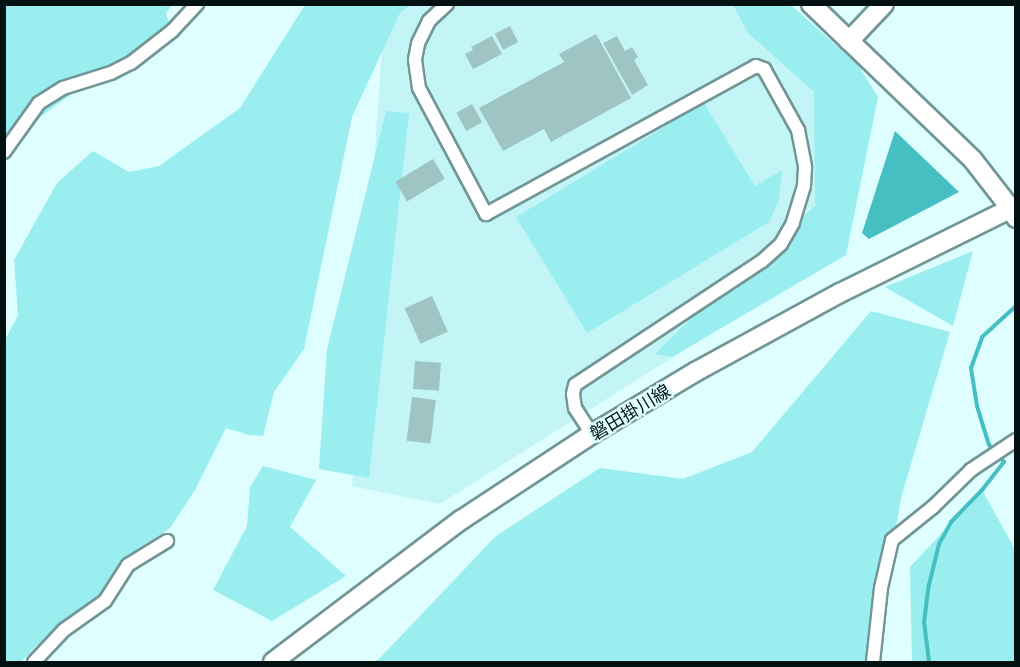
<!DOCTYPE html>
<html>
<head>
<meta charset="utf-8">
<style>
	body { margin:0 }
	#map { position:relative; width:1020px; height:667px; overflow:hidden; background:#dffeff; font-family:Commissioner,"Noto Sans JP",sans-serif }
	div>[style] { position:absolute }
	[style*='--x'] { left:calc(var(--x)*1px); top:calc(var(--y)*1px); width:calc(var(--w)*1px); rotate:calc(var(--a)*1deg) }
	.built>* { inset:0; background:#c4f5f6 }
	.green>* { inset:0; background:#9aeeef }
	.water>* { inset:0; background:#45bfc2 }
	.stream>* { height:4px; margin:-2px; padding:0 2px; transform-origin:2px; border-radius:2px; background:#45bfc2 }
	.building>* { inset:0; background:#9ec4c4; transform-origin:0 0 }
	.roads { filter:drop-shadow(2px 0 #729697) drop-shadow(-2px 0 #729697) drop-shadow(0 2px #729697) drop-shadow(0 -2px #729697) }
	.street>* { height:12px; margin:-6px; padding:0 6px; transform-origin:6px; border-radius:6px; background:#fff }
	.secondary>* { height:18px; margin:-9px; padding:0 9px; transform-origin:9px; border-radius:9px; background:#fff }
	span { translate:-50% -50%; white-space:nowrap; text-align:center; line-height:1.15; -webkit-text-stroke:4.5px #dffeff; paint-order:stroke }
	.street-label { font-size:18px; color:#041112 }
	.frame { position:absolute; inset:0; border:6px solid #041112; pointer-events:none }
</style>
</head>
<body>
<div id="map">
	<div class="built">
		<div style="clip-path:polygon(394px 5px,789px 5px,851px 66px,805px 274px,440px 504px,352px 486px,384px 19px)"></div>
	</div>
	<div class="green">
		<div style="clip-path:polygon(5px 5px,172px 5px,166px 13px,172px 31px,112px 64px,20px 132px,5px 152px)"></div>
		<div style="clip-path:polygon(305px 5px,410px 5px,400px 13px,352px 117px,304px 349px,274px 392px,263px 436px,249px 435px,226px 428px,195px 490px,170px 528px,126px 557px,99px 598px,36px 646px,21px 662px,5px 662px,5px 340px,18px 315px,14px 260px,57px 183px,93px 151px,129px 172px,159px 166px,240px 108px)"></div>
		<div style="clip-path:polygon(733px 5px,791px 5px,858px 65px,878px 97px,846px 255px,672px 357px,655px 354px,722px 288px,815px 206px,814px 92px,748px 33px)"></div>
		<div style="clip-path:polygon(704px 103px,755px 186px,782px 170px,779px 200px,769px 222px,587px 333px,516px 217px)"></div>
		<div style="clip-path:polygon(386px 111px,409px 113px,369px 478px,319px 469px,327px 349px)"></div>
		<div style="clip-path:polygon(973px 251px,953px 326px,885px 287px)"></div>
		<div style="clip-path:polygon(871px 311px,950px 332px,901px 498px,875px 647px,870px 662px,372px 662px,379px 659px,496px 536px,600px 468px,683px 479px,752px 452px)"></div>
		<div style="clip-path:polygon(263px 466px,316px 480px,290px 527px,346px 576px,272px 621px,213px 590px,247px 526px,250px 487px)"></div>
		<div style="clip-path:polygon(982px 490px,1015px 549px,1015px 662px,912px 662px,910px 567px)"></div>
	</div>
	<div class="water">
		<div style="clip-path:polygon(895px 131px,959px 192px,869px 239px,862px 233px)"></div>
	</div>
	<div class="stream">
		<div style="--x:929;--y:662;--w:39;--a:-97"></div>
		<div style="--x:924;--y:623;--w:38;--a:-83"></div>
		<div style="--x:929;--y:585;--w:42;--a:-76.3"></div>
		<div style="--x:939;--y:544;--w:25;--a:-61"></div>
		<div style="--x:951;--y:522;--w:45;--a:-45.9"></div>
		<div style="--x:982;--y:490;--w:36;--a:-52"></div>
		<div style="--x:1004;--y:462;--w:23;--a:-131"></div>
		<div style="--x:989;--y:445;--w:41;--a:-107.1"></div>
		<div style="--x:977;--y:406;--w:38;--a:-99"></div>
		<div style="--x:971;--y:368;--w:33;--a:-70"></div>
		<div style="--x:982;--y:337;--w:46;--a:-42.4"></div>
	</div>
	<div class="building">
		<div style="left:510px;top:26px;width:18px;height:17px;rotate:63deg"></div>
		<div style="clip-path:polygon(596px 34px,631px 98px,551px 142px,544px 129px,503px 151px,479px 108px,564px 62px,559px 54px)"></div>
		<div style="clip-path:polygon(492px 36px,502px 54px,473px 69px,465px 54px,473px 50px,471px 47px)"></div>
		<div style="clip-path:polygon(617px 36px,625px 51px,632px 47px,638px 57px,634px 60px,648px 85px,632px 95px,603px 43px)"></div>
		<div style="left:472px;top:104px;width:21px;height:18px;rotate:61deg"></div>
		<div style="left:433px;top:159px;width:23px;height:44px;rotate:59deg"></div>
		<div style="left:432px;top:296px;width:39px;height:30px;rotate:66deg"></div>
		<div style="left:415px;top:361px;width:26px;height:28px;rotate:4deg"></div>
		<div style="left:412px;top:397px;width:24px;height:44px;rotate:7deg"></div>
	</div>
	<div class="roads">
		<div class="street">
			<div style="--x:447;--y:4;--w:25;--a:137"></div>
			<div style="--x:429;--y:21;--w:25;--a:116"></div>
			<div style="--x:418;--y:44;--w:16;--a:101"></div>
			<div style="--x:415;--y:60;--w:28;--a:82"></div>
			<div style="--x:419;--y:88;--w:143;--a:62"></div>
			<div style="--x:486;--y:214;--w:308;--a:-28.7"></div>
			<div style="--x:756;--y:66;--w:9;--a:21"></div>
			<div style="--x:764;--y:69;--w:70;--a:60.9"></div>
			<div style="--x:798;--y:130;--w:38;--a:79"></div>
			<div style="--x:805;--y:167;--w:19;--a:93"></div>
			<div style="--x:804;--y:186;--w:39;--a:107"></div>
			<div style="--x:793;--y:223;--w:24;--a:120"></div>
			<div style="--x:781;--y:244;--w:25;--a:138"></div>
			<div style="--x:762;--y:261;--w:224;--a:146.5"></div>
			<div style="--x:575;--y:385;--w:9;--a:103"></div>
			<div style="--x:573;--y:394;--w:14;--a:82"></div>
			<div style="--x:575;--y:408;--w:31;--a:57"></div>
			<div style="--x:4;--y:152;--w:60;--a:-54.5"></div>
			<div style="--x:39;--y:103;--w:28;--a:-32"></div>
			<div style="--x:63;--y:88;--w:50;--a:-17.4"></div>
			<div style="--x:111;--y:73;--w:22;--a:-27"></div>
			<div style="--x:131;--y:63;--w:52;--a:-38"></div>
			<div style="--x:172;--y:31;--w:37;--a:-47"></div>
			<div style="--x:34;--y:662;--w:44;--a:-46.8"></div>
			<div style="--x:64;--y:630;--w:50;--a:-35.3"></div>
			<div style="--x:105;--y:601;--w:43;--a:-57.4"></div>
			<div style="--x:128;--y:565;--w:46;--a:-31.6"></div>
			<div style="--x:873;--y:662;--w:74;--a:-83.8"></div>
			<div style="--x:881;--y:588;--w:49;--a:-77.1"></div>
			<div style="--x:892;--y:540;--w:53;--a:-38.8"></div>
			<div style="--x:933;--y:507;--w:53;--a:-44.2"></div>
			<div style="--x:971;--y:470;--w:54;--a:-33.7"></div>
		</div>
		<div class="secondary">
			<div style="--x:811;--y:4;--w:225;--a:43.9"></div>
			<div style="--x:973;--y:160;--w:62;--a:52.2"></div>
			<div style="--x:1011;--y:209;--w:10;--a:61"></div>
			<div style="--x:849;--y:41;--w:51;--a:-46.6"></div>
			<div style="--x:273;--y:662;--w:236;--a:-37.1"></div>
			<div style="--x:461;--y:520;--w:157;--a:-33.3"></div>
			<div style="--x:592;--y:434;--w:120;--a:-31"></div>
			<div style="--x:695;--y:372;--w:165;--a:-28.6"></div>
			<div style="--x:840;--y:293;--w:196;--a:-26.3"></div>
		</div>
	</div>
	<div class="street-label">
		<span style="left:630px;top:412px;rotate:-31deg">磐田掛川線</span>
	</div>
	<div class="frame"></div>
</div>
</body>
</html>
